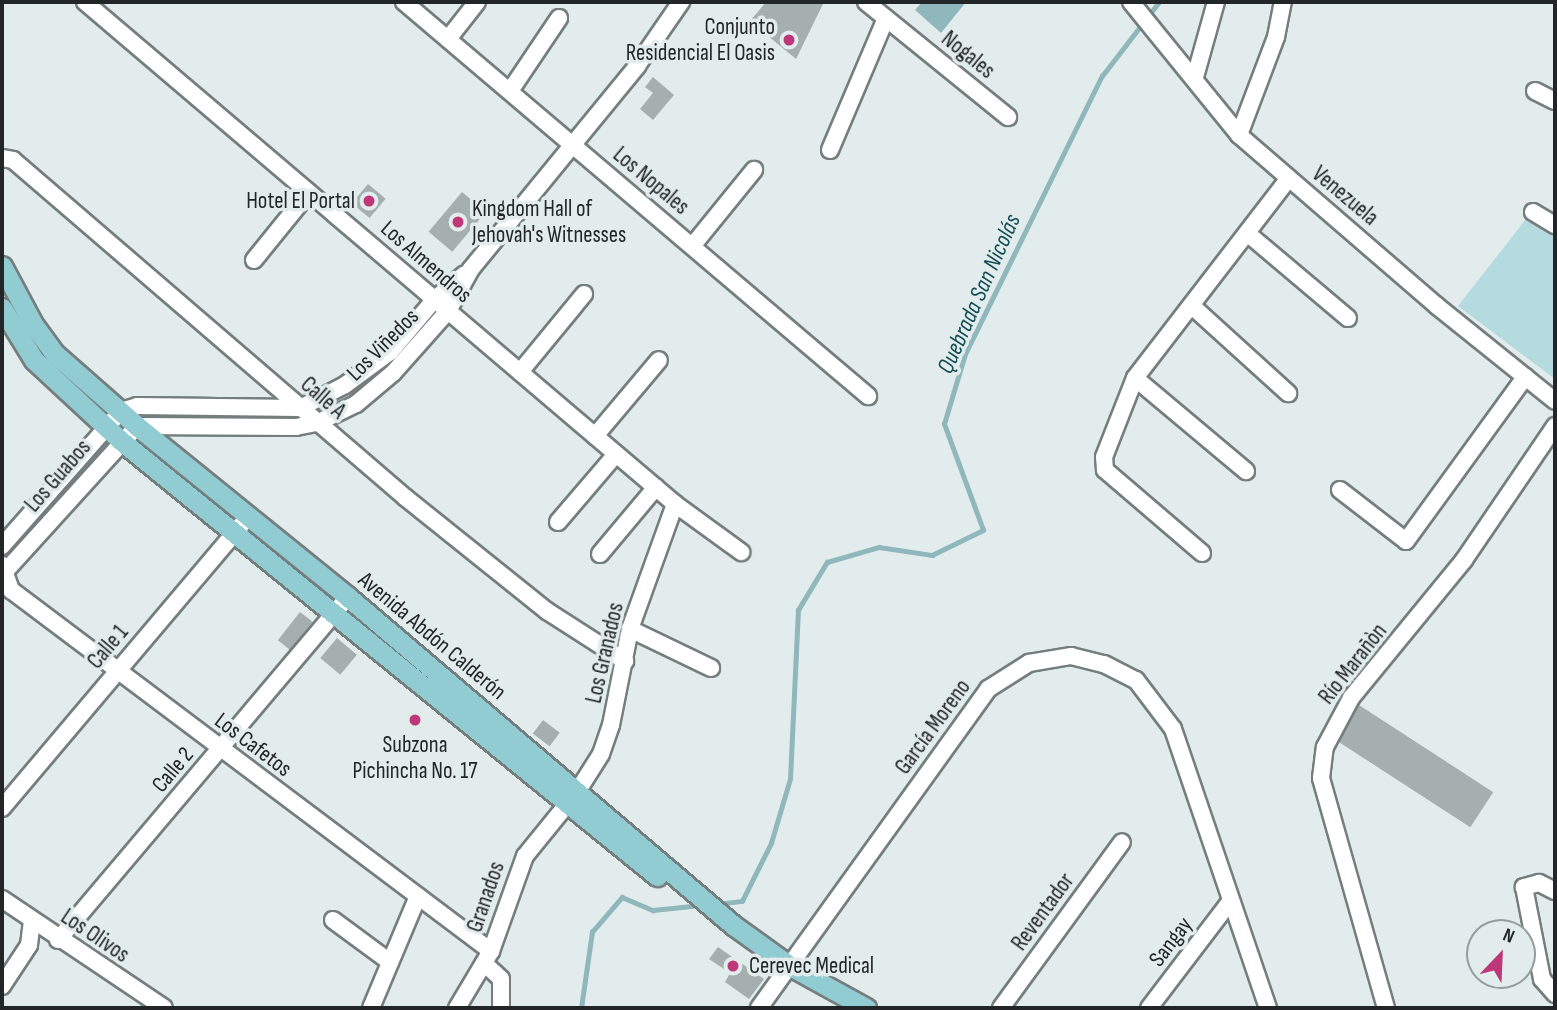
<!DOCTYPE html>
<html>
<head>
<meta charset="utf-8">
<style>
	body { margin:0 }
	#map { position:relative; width:1557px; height:1010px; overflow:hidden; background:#e2eced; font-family:"Sofia Sans Condensed",sans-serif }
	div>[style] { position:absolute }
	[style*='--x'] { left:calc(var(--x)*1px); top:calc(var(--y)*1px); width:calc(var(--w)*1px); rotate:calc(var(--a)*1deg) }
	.green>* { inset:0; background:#b5dbe0 }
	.water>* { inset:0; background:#90b7bc }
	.stream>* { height:4.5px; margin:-2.25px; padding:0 2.25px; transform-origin:2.25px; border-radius:2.25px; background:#90b7bc }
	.building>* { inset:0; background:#a6afb0; transform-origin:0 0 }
	.roads { filter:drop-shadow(2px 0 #757e7f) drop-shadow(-2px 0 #757e7f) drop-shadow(0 2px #757e7f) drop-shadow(0 -2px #757e7f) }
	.minor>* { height:16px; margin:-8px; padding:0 8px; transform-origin:8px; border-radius:8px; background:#fff }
	.major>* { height:19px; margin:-9.5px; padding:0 9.5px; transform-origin:9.5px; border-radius:9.5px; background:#91ccd3 }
	.dots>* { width:19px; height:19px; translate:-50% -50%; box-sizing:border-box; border:4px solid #e2eced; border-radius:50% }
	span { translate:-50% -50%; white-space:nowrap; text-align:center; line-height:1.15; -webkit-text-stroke:7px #e2eced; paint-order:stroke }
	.poi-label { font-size:23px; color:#232627 }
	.right { translate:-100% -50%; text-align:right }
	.left { translate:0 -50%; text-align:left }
	.street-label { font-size:23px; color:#232627 }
	.water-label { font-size:24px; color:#124d53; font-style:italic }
	.frame { position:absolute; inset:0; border:4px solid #232627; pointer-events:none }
	.north { position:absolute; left:1466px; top:919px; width:70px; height:70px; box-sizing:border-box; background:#e2eced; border:2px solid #969d9e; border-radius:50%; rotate:23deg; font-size:19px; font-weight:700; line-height:28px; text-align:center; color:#232627 }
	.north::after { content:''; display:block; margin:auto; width:24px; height:32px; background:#be3778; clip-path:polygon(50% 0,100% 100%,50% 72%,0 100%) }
</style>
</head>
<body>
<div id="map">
	<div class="green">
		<div style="clip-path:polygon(1526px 219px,1555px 234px,1555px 379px,1458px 306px)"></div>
	</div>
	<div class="water">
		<div style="clip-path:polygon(922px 2px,966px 2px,941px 33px,915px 10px)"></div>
	</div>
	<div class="stream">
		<div style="--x:717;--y:904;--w:25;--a:-7"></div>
		<div style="--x:742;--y:901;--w:65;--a:-63.4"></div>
		<div style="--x:771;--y:843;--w:67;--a:-73.5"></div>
		<div style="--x:790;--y:779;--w:169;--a:-87.3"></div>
		<div style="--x:798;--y:610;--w:56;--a:-58.9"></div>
		<div style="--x:827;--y:562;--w:54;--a:-16.1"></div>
		<div style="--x:879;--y:547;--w:54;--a:8.6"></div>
		<div style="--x:932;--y:555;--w:57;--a:-26.1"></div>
		<div style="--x:983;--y:530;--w:113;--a:-110.2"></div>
		<div style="--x:944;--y:424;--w:73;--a:-73.3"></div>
		<div style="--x:965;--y:354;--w:310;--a:-63.8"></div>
		<div style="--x:1102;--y:76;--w:93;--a:-52.4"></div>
		<div style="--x:581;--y:1008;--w:77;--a:-81.8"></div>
		<div style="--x:592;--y:932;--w:46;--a:-49.4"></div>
		<div style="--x:622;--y:897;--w:34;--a:23"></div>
		<div style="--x:653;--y:910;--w:48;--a:-5.9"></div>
	</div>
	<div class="building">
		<div style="clip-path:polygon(766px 2px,824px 2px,796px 59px,750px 21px)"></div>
		<div style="clip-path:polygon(653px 77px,674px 95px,653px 120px,640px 109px,653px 93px,645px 87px)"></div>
		<div style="left:368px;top:184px;width:23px;height:25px;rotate:40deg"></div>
		<div style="left:462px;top:192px;width:31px;height:52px;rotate:40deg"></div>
		<div style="left:300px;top:612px;width:16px;height:36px;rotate:38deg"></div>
		<div style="left:337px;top:638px;width:26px;height:26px;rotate:40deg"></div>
		<div style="left:1359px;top:705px;width:160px;height:42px;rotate:33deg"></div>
		<div style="left:543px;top:720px;width:21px;height:17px;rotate:37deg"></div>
		<div style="clip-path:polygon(718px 947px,764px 979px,749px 999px,725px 982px,730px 973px,709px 959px)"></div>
	</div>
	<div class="roads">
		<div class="minor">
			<div style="--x:85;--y:2;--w:775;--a:40.39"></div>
			<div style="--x:675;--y:504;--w:82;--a:36"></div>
			<div style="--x:404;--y:2;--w:609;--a:40.34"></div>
			<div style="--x:866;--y:2;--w:183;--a:39"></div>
			<div style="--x:1131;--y:2;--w:171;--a:50.9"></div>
			<div style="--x:1239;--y:135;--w:262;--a:40.8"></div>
			<div style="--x:1437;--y:306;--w:151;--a:38.8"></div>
			<div style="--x:448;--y:39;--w:47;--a:-51.9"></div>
			<div style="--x:1195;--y:77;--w:78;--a:-74.4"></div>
			<div style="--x:510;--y:91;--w:88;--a:-56.1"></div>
			<div style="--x:1535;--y:91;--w:22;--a:27"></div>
			<div style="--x:1239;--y:135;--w:105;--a:-69.3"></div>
			<div style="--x:1276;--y:37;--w:36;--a:-79"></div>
			<div style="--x:830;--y:150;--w:143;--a:-67"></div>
			<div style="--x:2;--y:158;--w:11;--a:10"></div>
			<div style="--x:13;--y:160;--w:518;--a:40.7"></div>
			<div style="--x:406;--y:498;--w:181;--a:38.7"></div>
			<div style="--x:547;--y:611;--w:93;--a:32.7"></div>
			<div style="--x:1533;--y:212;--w:26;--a:31"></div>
			<div style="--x:1247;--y:233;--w:132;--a:40.1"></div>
			<div style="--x:693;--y:245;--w:97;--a:-50.9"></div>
			<div style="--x:254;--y:260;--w:87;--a:-51"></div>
			<div style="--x:1192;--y:306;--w:130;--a:42.2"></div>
			<div style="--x:520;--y:372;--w:101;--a:-50.6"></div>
			<div style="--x:1135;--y:378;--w:145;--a:40"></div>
			<div style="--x:595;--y:436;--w:99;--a:-49.9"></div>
			<div style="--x:1340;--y:490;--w:83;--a:37.7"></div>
			<div style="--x:1406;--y:541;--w:203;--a:-54"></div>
			<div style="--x:558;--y:522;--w:89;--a:-49.5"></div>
			<div style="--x:2;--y:546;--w:180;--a:-48.6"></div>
			<div style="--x:121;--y:411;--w:17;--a:-17"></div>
			<div style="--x:137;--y:406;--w:163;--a:0.7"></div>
			<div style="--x:300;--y:408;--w:51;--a:-27.1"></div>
			<div style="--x:345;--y:385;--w:56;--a:-36.3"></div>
			<div style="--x:390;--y:352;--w:70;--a:-49.7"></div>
			<div style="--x:435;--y:299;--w:38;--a:-40"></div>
			<div style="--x:1202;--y:553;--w:128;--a:-139.4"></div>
			<div style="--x:1105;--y:470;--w:13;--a:-94"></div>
			<div style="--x:1104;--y:457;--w:85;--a:-68.6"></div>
			<div style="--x:1135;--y:378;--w:252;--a:-52.4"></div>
			<div style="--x:600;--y:554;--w:87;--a:-50.1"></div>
			<div style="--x:2;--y:565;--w:27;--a:70"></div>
			<div style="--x:11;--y:590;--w:601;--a:36.95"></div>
			<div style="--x:2;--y:575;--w:201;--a:-47.8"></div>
			<div style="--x:137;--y:426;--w:159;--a:0.4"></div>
			<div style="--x:296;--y:427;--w:21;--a:-11"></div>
			<div style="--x:317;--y:423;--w:43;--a:-26"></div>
			<div style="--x:356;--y:404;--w:48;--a:-40"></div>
			<div style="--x:393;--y:373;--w:83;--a:-48.4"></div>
			<div style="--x:448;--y:311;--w:48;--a:-61.3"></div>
			<div style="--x:471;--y:269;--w:262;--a:-50.7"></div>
			<div style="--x:637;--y:66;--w:78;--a:-55.5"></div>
			<div style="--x:630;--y:629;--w:90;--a:25.7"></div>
			<div style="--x:2;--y:808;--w:382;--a:-49.8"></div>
			<div style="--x:1555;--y:891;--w:18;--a:-153"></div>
			<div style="--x:1539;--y:883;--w:16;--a:165"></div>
			<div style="--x:1524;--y:887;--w:94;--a:78.9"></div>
			<div style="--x:1542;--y:979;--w:20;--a:49"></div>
			<div style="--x:2;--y:899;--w:195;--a:33.9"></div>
			<div style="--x:333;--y:920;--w:71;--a:36.4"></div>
			<div style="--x:58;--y:940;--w:449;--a:-49.8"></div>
			<div style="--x:484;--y:963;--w:23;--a:43"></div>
			<div style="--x:501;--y:979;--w:29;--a:90"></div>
			<div style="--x:2;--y:986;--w:49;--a:-56.6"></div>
			<div style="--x:29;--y:945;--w:24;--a:-83"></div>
			<div style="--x:371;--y:1008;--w:121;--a:-67.2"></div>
			<div style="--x:457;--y:1008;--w:66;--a:-59.2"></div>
			<div style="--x:491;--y:951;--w:101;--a:-70.3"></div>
			<div style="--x:525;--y:856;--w:82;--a:-50.9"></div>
			<div style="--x:577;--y:792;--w:45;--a:-57.7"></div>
			<div style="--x:601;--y:754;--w:31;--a:-71"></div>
			<div style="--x:611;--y:725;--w:98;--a:-78.8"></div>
			<div style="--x:630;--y:629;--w:133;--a:-70.2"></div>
			<div style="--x:759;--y:1008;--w:393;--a:-54.3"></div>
			<div style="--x:988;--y:689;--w:49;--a:-32.4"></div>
			<div style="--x:1029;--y:663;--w:43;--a:-9.5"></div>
			<div style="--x:1071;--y:656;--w:34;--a:14"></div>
			<div style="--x:1104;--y:664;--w:36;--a:27"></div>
			<div style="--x:1136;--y:680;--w:61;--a:52.9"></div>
			<div style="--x:1173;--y:729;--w:295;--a:71.2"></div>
			<div style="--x:1001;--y:1008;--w:205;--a:-53.9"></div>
			<div style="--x:1149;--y:1008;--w:132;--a:-52.7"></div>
			<div style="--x:1386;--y:1008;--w:239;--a:-105.8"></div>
			<div style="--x:1321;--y:778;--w:31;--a:-83"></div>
			<div style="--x:1325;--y:747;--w:55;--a:-62"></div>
			<div style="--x:1351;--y:698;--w:178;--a:-50.7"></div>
			<div style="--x:1464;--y:560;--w:162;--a:-55.8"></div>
		</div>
		<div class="major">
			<div style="--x:2;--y:266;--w:66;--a:61.9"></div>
			<div style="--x:33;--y:324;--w:37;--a:54"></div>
			<div style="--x:55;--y:354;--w:109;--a:41.3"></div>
			<div style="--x:137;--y:426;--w:272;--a:39"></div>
			<div style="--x:348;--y:597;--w:506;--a:40.43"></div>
			<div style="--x:733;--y:925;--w:70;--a:35.7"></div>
			<div style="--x:790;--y:966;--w:87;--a:28.9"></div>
			<div style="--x:2;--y:308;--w:61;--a:58.4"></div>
			<div style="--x:34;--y:360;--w:117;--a:42.9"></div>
			<div style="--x:120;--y:440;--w:692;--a:39.07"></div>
		</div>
	</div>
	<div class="dots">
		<div style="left:789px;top:40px;background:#be3778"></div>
		<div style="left:369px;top:201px;background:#be3778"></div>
		<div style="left:458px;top:222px;background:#be3778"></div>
		<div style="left:415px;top:720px;background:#be3778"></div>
		<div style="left:733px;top:966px;background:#be3778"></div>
	</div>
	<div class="poi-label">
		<span class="right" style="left:775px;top:40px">Conjunto<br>Residencial El Oasis</span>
		<span class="right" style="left:355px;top:201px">Hotel El Portal</span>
		<span class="left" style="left:472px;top:222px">Kingdom Hall of<br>Jehovah's Witnesses</span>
		<span style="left:415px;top:758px">Subzona<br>Pichincha No. 17</span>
		<span class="left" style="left:749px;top:966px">Cerevec Medical</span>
	</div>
	<div class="street-label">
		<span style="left:968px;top:55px;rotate:39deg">Nogales</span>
		<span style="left:651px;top:181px;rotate:40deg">Los Nopales</span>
		<span style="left:1345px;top:196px;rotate:40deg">Venezuela</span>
		<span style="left:426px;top:262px;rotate:41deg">Los Almendros</span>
		<span style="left:383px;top:345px;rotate:-45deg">Los Viñedos</span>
		<span style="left:323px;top:398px;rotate:41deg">Calle A</span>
		<span style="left:58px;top:476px;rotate:-49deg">Los Guabos</span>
		<span style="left:432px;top:636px;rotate:40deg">Avenida Abdón Calderón</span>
		<span style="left:108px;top:647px;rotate:-50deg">Calle 1</span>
		<span style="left:605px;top:653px;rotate:-77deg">Los Granados</span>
		<span style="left:1353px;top:664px;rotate:-52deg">Río Marañòn</span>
		<span style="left:933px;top:727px;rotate:-54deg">García Moreno</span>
		<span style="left:253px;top:745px;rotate:37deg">Los Cafetos</span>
		<span style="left:173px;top:770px;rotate:-50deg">Calle 2</span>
		<span style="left:486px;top:897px;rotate:-71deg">Granados</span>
		<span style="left:1043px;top:912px;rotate:-54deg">Reventador</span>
		<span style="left:95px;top:936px;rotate:34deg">Los Olivos</span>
		<span style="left:1171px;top:942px;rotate:-53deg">Sangay</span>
	</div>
	<div class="water-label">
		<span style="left:979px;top:294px;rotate:-66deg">Quebrada San Nicolás</span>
	</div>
	<div class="frame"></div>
	<div class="north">N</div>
</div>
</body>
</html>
